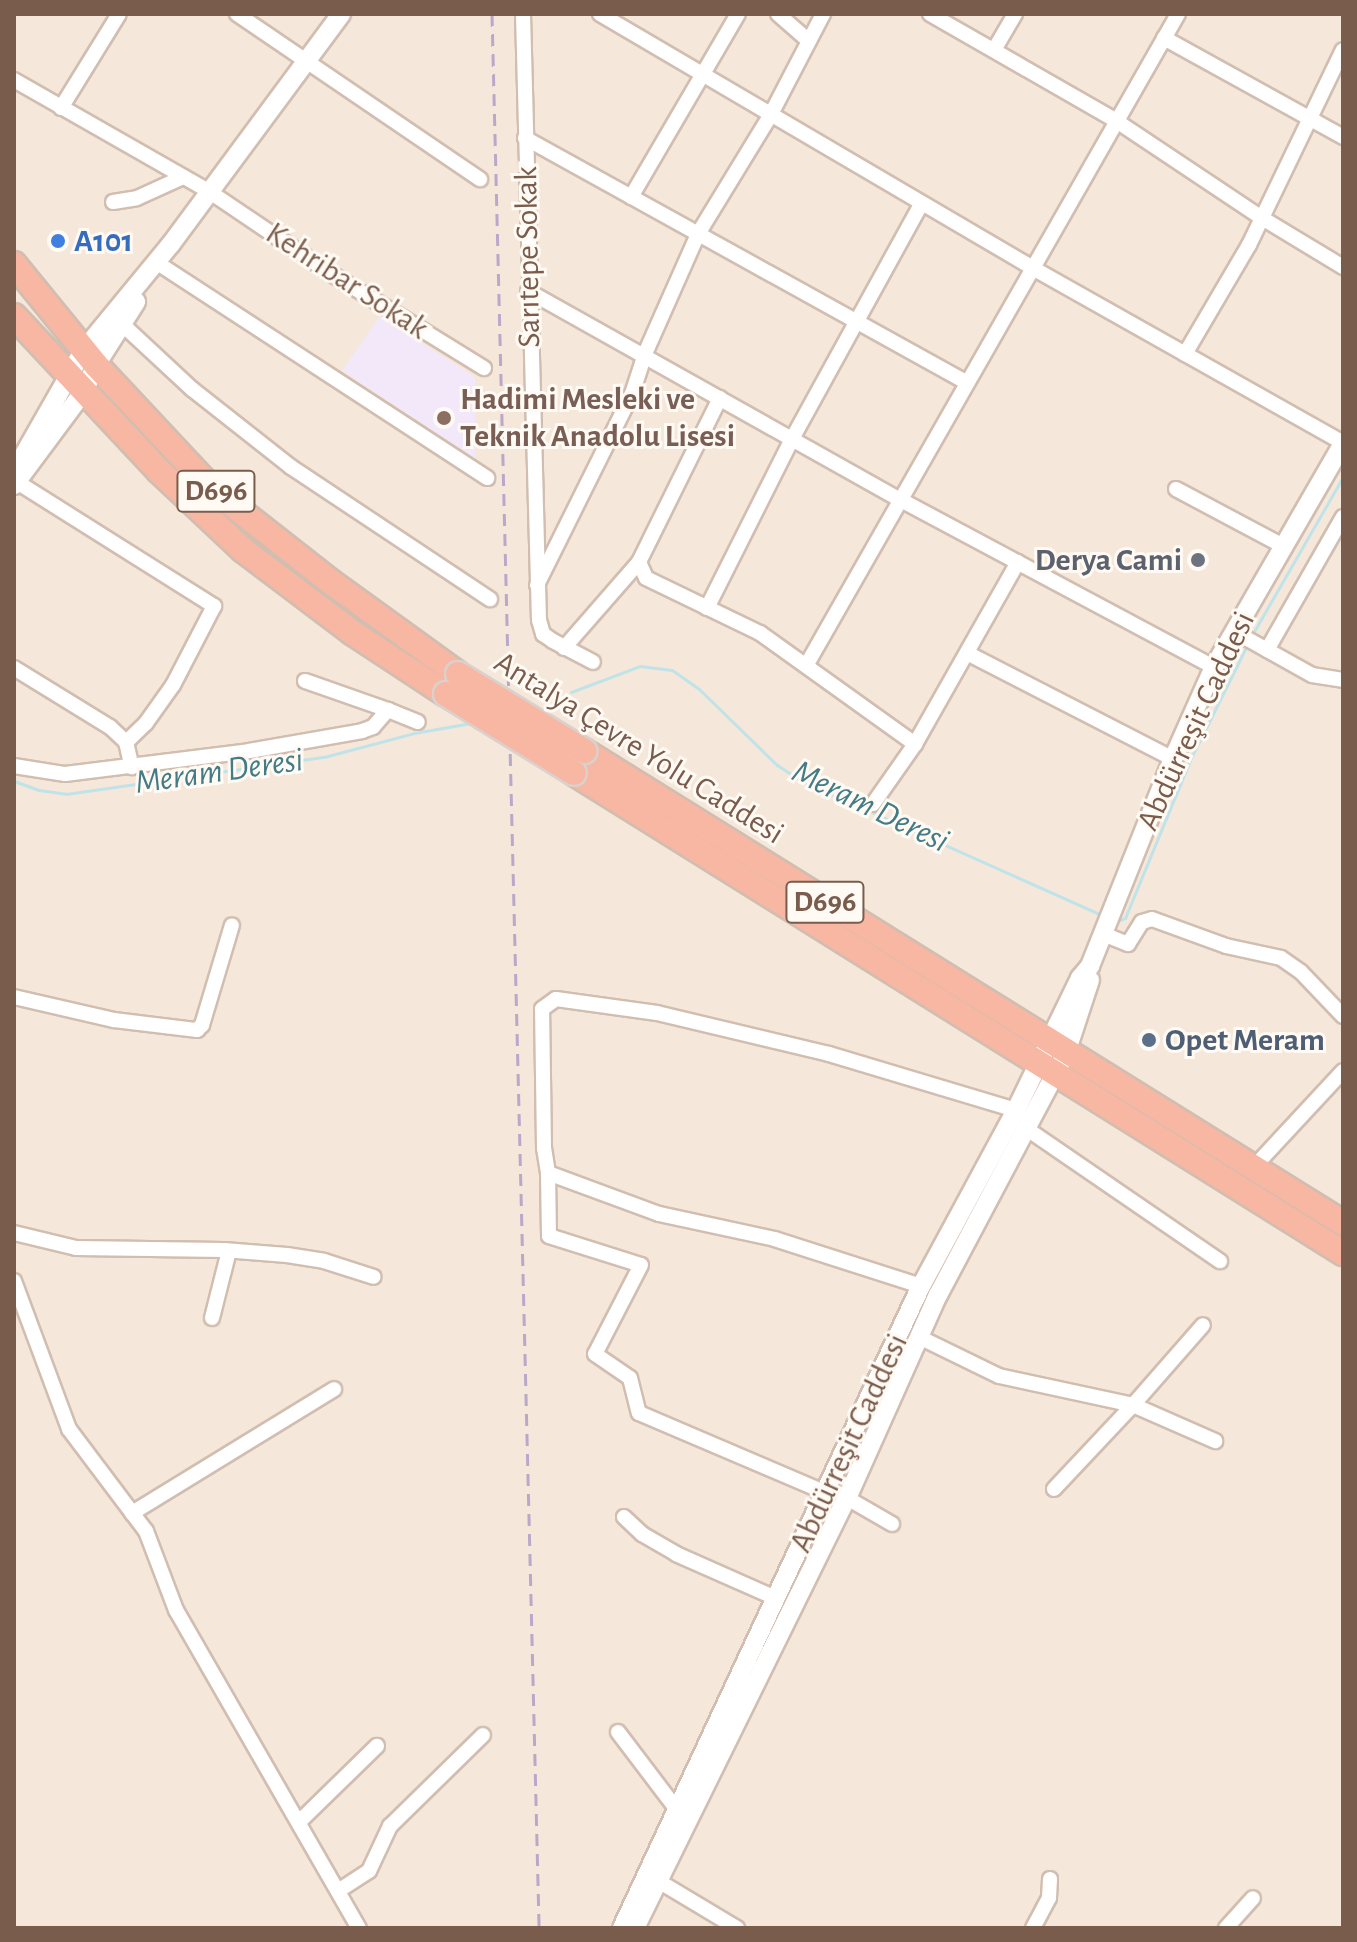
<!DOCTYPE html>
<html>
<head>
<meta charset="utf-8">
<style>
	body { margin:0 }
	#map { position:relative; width:1357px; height:1942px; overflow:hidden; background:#fdf6ec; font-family:"Alegreya Sans",sans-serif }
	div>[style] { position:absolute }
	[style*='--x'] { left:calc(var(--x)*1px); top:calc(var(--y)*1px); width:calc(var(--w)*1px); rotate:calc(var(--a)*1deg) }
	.residential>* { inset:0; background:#f5e8da; transform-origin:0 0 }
	.education>* { inset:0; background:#f3e8fa }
	.stream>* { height:3px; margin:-1.5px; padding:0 1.5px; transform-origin:1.5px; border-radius:1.5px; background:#bfe3e8 }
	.roads { filter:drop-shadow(2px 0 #d1beb0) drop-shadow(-2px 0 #d1beb0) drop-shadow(0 2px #d1beb0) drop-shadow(0 -2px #d1beb0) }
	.street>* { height:14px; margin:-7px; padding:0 7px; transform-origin:7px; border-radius:7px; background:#fff }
	.secondary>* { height:18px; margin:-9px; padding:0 9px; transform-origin:9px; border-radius:9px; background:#fff }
	.highway>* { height:24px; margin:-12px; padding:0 12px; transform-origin:12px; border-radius:12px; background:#f7b7a3 }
	.rail>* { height:3px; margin-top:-1.5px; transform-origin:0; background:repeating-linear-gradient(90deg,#b9a8c9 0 12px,transparent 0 20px) }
	.bridges { filter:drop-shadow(2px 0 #dad1cd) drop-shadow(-2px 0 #dad1cd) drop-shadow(0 2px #dad1cd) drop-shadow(0 -2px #dad1cd) }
	.highway-bridge>* { height:24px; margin:-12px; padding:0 12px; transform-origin:12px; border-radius:12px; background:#f7b7a3 }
	.dots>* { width:22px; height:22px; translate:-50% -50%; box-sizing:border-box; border:4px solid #fffaf3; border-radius:50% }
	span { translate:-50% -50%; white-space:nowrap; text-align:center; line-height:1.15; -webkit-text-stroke:6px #fffaf3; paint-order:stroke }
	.shield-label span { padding:2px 6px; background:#fffaf3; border:2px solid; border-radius:6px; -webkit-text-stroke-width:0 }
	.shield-label { font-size:30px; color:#7a5c4d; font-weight:700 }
	.shop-label { font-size:32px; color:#366cbe; font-weight:700 }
	.left { translate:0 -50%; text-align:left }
	.street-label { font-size:32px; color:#7a5c4d }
	.education-label { font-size:32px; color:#785e54; font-weight:700 }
	.worship-label { font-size:32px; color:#5b616d; font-weight:700 }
	.right { translate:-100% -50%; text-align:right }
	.service-label { font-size:32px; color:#4e5e75; font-weight:700 }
	.water-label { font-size:34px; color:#437c86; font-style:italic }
	.frame { position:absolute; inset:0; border:16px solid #7a5c4d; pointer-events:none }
</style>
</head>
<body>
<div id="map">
	<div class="residential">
		<div style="left:14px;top:14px;width:1329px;height:1914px"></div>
	</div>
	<div class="education">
		<div style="clip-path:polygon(380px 316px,475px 377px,475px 458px,342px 371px)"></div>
	</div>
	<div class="stream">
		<div style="--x:1252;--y:635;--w:182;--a:-60.1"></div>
		<div style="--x:571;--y:692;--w:74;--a:-20.6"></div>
		<div style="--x:640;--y:666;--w:32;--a:7"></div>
		<div style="--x:672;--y:670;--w:33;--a:35"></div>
		<div style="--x:699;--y:689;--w:109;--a:44.3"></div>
		<div style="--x:777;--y:765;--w:30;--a:33"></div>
		<div style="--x:802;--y:781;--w:326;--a:24.1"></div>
		<div style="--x:14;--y:781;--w:27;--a:20"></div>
		<div style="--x:39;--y:790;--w:27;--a:8"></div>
		<div style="--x:66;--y:794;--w:261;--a:-8.2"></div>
		<div style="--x:324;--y:757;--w:93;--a:-14.9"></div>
		<div style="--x:414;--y:733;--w:58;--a:-10"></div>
		<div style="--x:1117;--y:921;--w:9;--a:-21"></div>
		<div style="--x:1125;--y:918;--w:171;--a:-67.6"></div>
		<div style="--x:1190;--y:760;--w:128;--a:-63.6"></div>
	</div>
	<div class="roads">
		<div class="street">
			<div style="--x:237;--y:14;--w:294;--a:34.2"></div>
			<div style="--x:523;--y:14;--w:606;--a:88.49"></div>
			<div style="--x:539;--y:620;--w:15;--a:74"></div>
			<div style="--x:543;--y:634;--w:12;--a:35"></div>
			<div style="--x:553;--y:641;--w:45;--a:27.7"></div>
			<div style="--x:600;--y:14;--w:500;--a:30.4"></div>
			<div style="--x:1031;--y:267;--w:358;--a:29.4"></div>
			<div style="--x:778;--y:14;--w:41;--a:41.1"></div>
			<div style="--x:930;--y:14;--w:213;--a:29.8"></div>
			<div style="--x:1115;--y:120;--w:177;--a:33.7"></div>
			<div style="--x:1262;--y:218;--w:95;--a:31.2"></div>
			<div style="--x:1164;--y:38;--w:205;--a:28.9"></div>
			<div style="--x:994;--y:50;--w:42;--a:-59.7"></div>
			<div style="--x:14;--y:80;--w:226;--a:29.7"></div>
			<div style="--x:210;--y:192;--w:145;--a:34"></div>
			<div style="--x:330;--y:273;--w:181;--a:31.7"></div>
			<div style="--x:61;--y:108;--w:110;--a:-58.3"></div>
			<div style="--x:525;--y:138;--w:504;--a:28.96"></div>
			<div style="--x:631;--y:197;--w:212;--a:-59.7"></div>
			<div style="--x:113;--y:202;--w:24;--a:-9"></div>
			<div style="--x:137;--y:198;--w:51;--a:-24.5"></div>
			<div style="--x:159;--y:264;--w:392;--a:33.1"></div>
			<div style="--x:528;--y:291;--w:425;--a:29.3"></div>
			<div style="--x:899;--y:499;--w:357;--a:28.1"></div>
			<div style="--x:122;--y:324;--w:96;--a:42.9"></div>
			<div style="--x:192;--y:389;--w:126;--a:38.2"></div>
			<div style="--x:291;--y:467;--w:239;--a:33.6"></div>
			<div style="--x:1185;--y:354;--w:126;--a:-59.6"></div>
			<div style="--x:1249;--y:245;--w:216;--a:-64.3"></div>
			<div style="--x:720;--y:398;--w:183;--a:116.3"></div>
			<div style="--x:639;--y:562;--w:17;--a:66"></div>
			<div style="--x:646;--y:578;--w:127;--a:25.8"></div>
			<div style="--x:760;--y:633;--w:191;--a:35.6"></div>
			<div style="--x:17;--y:482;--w:233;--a:32.2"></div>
			<div style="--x:214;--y:606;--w:89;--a:117.4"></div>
			<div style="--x:173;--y:685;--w:47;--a:125.4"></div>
			<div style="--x:146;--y:723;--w:28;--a:136"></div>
			<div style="--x:1176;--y:489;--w:123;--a:28"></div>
			<div style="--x:537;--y:585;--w:213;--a:-63.6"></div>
			<div style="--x:632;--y:394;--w:40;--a:-72"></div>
			<div style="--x:644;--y:356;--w:133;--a:-66.1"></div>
			<div style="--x:698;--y:234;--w:138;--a:-58.6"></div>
			<div style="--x:770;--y:116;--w:115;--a:-62.5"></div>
			<div style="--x:707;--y:608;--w:189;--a:-63.3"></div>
			<div style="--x:792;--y:439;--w:269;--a:-61.2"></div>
			<div style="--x:1235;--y:632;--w:88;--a:29.2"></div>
			<div style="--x:1312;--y:675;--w:31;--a:9"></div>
			<div style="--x:564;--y:648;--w:114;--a:-48.9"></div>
			<div style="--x:1267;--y:650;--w:153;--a:-60.3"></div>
			<div style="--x:967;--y:653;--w:232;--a:27.2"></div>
			<div style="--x:807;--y:664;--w:748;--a:-60.28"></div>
			<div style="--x:14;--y:668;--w:113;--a:31.6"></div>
			<div style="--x:110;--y:727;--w:22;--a:43"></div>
			<div style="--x:126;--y:742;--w:26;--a:77"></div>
			<div style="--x:388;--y:710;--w:32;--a:22"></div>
			<div style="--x:14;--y:766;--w:52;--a:8.9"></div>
			<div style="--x:65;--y:774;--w:185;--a:-7.1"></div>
			<div style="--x:249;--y:751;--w:115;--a:-10"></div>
			<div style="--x:362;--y:731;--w:12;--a:-20"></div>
			<div style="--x:373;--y:727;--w:23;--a:-49"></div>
			<div style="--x:388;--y:710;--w:88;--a:-160.7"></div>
			<div style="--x:873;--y:804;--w:73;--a:-55"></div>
			<div style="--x:915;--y:744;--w:209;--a:-60.5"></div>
			<div style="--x:1103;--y:934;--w:27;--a:22"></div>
			<div style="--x:1128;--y:944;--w:26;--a:-58"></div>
			<div style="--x:1142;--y:922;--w:10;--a:-17"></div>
			<div style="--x:1152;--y:919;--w:79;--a:20"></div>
			<div style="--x:1226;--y:946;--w:56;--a:12.3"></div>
			<div style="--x:1281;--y:958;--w:24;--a:35"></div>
			<div style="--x:1301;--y:972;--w:61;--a:46.3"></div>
			<div style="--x:14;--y:997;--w:103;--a:13"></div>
			<div style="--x:114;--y:1020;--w:84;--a:6.9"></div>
			<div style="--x:197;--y:1030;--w:7;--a:-45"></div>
			<div style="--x:202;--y:1025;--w:104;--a:-73.3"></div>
			<div style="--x:1027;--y:1129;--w:234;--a:34.4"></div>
			<div style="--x:1253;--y:1168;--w:132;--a:-47.1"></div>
			<div style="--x:548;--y:1173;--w:63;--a:89.1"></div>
			<div style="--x:549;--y:1236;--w:96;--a:17.5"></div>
			<div style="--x:641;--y:1265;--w:100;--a:117.3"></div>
			<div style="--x:595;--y:1354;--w:42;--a:34.4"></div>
			<div style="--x:630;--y:1378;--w:36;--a:76"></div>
			<div style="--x:639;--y:1413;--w:201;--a:23.1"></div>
			<div style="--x:14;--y:1233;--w:64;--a:13.6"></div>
			<div style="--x:76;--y:1248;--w:148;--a:0.8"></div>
			<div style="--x:224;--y:1250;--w:63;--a:4.5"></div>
			<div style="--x:287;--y:1255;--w:37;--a:9"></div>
			<div style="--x:324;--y:1261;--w:52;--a:17.7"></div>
			<div style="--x:14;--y:1281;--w:158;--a:69.6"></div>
			<div style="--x:69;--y:1429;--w:128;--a:53"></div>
			<div style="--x:146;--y:1531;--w:85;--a:69.2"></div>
			<div style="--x:176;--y:1610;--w:367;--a:60.1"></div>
			<div style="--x:921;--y:1286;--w:153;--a:-162.2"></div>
			<div style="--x:775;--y:1239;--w:119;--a:-167.8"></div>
			<div style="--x:659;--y:1214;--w:118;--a:-159.7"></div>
			<div style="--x:548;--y:1173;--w:25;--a:-99"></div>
			<div style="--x:544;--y:1148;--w:139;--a:-90.8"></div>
			<div style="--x:542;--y:1009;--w:17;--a:-36"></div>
			<div style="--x:556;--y:999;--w:102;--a:7.9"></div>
			<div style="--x:657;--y:1013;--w:177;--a:13.4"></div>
			<div style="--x:829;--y:1054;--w:195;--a:16.7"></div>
			<div style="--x:212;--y:1318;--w:69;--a:-75.8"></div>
			<div style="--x:919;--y:1337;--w:89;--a:26"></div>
			<div style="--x:999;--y:1376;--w:137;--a:12.2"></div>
			<div style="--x:1133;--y:1405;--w:106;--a:-48.8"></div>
			<div style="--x:1054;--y:1489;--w:115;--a:-46.8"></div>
			<div style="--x:1133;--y:1405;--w:90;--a:23.7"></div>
			<div style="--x:847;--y:1498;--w:52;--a:30"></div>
			<div style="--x:132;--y:1513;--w:237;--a:-31.5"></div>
			<div style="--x:624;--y:1517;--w:25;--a:43"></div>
			<div style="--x:642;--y:1534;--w:39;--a:30"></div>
			<div style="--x:676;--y:1554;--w:111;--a:23.8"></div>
			<div style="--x:618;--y:1732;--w:99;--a:52.8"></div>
			<div style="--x:299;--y:1822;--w:109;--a:-44.3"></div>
			<div style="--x:660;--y:1882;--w:90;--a:30.9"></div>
			<div style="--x:338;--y:1891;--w:37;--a:-33"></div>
			<div style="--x:369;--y:1871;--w:50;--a:-65"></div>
			<div style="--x:390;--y:1826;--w:130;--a:-44.4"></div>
			<div style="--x:1033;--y:1928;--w:34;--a:-62"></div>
			<div style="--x:1049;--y:1898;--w:19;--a:-87"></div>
			<div style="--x:1226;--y:1928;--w:40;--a:-48"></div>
		</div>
		<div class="secondary">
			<div style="--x:14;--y:472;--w:139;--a:-60.3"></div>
			<div style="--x:83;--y:351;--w:139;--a:-50.6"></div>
			<div style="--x:171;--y:244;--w:286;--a:-53.5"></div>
			<div style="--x:14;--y:485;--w:117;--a:-53.3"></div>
			<div style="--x:84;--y:391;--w:29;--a:-65"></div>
			<div style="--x:96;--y:365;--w:75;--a:-57.6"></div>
			<div style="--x:636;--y:1926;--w:477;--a:-63.8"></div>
			<div style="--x:847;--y:1498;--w:222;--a:-65.9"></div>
			<div style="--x:938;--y:1295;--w:274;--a:-62.1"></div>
			<div style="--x:1066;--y:1053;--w:77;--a:-71.8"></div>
			<div style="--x:622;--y:1928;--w:708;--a:-65.03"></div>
			<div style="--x:921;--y:1286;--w:200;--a:-61.6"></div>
			<div style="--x:1016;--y:1110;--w:147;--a:-64.1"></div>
			<div style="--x:1080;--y:978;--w:16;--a:-50"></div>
			<div style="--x:1090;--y:966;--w:223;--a:-68.2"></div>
			<div style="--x:1173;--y:759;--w:101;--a:-66"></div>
			<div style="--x:1214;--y:667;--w:258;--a:-60"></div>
		</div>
		<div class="highway">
			<div style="--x:14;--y:264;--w:130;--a:50.9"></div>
			<div style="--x:96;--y:365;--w:168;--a:46.9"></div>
			<div style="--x:211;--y:488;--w:152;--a:38.1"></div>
			<div style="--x:331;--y:582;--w:157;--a:35.9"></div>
			<div style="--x:14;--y:316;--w:212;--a:46.9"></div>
			<div style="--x:159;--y:471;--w:115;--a:43.2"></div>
			<div style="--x:243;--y:550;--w:138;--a:37"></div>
			<div style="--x:353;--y:633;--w:111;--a:33.3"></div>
			<div style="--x:584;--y:751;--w:894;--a:31.88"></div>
			<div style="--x:574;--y:773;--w:907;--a:31.97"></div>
		</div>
	</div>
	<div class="rail">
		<div style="--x:492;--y:14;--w:1915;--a:88.59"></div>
	</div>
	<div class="bridges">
		<div class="highway-bridge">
			<div style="--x:458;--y:674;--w:148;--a:31.4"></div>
			<div style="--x:446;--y:694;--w:150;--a:31.7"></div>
		</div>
	</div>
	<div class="dots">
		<div style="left:58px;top:241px;background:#3f7fe0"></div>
		<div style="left:444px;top:418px;background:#8d6e63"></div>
		<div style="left:1198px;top:560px;background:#6b7280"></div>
		<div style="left:1149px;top:1040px;background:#5c6f8a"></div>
	</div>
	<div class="shield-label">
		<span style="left:216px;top:491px">D696</span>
		<span style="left:825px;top:902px">D696</span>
	</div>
	<div class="shop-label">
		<span class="left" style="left:74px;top:241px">A101</span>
	</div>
	<div class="street-label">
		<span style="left:528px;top:257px;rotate:-91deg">Sarıtepe Sokak</span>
		<span style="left:347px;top:281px;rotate:33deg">Kehribar Sokak</span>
		<span style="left:1196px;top:721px;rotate:-65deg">Abdürreşit Caddesi</span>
		<span style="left:639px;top:748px;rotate:32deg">Antalya Çevre Yolu Caddesi</span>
		<span style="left:849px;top:1443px;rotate:-65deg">Abdürreşit Caddesi</span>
	</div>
	<div class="education-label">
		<span class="left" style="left:460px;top:418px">Hadimi Mesleki ve<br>Teknik Anadolu Lisesi</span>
	</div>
	<div class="worship-label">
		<span class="right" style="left:1182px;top:560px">Derya Cami</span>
	</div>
	<div class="service-label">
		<span class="left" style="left:1165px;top:1040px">Opet Meram</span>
	</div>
	<div class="water-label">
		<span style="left:219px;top:772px;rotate:-8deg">Meram Deresi</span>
		<span style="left:870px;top:807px;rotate:26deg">Meram Deresi</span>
	</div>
	<div class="frame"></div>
</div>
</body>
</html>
